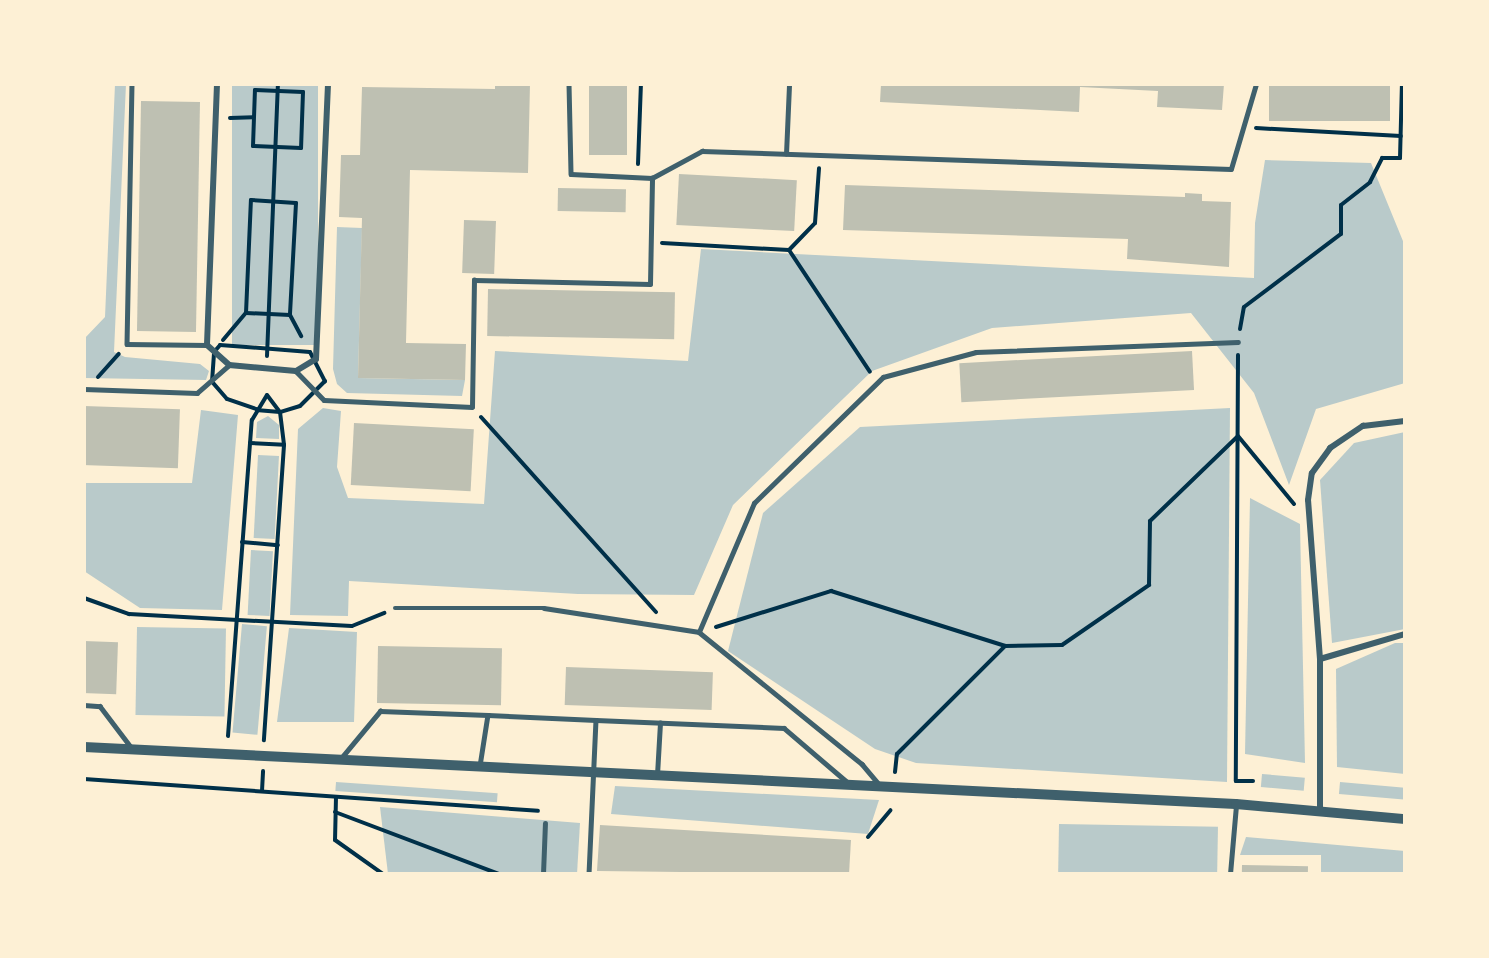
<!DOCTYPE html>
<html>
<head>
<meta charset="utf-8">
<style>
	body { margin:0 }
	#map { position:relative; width:1489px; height:958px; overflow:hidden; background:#fdf0d5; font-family:"Roboto Condensed",sans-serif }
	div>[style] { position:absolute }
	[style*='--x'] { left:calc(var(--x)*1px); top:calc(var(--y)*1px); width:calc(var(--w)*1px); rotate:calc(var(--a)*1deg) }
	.green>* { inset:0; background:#b9caca; transform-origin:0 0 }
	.building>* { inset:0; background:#bec0b2; transform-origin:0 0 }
	.path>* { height:4px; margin:-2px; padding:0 2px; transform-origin:2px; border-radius:2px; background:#003049 }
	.service>* { height:4.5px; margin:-2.25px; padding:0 2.25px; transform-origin:2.25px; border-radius:2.25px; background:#3f606c }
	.pedestrian>* { height:5px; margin:-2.5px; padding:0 2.5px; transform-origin:2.5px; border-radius:2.5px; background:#3f606c }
	.minor>* { height:6px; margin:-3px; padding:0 3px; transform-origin:3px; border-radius:3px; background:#3f606c }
	.tertiary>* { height:10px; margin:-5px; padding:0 5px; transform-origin:5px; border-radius:5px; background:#3f606c }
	span { translate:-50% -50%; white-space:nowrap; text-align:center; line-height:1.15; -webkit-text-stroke:6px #fdf0d5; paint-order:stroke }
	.frame { position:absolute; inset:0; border:86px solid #fdf0d5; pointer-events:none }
</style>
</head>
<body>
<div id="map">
	<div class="green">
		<div style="clip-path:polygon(115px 84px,126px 84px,114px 352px,125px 357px,200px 364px,209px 371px,206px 380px,84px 378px,84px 339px,105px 317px)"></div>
		<div style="left:232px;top:84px;width:86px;height:261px"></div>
		<div style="clip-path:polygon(1265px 160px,1371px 163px,1405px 246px,1405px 383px,1316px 409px,1289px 485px,1254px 393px,1191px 313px,992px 328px,872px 371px,733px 505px,694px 595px,578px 594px,349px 581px,348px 616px,290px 615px,298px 429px,323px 408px,341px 411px,337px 467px,348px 498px,484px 504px,495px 351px,688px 361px,701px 249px,1254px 278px,1255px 223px)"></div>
		<div style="clip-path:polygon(337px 227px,362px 228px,358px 378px,465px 380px,462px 396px,347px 393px,337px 384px,333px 369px)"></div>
		<div style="clip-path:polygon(1230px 408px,1227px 782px,916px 763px,875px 749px,728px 651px,763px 513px,860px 427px)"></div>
		<div style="clip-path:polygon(201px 410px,238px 415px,222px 610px,140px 608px,84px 571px,84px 483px,192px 483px)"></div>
		<div style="clip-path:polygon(268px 416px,279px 425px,279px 439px,256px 438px,257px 422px)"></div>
		<div style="clip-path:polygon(1405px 432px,1405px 629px,1332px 643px,1320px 480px,1354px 443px)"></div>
		<div style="left:258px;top:455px;width:21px;height:83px;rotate:3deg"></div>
		<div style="clip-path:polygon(1250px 498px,1300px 524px,1305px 763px,1245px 754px)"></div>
		<div style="left:251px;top:550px;width:22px;height:65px;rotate:3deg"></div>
		<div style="left:242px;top:624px;width:25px;height:109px;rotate:5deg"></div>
		<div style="left:137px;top:627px;width:89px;height:88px;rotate:1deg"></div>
		<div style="clip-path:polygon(289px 628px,357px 632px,354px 722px,277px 722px)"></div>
		<div style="clip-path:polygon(1395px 643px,1405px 643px,1405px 774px,1337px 767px,1336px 669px)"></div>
		<div style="left:1262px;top:774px;width:43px;height:13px;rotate:5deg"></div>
		<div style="left:336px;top:782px;width:162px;height:9px;rotate:4deg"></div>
		<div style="left:1340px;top:782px;width:65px;height:12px;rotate:5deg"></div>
		<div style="clip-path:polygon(615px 786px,879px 800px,868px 834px,611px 814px)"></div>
		<div style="clip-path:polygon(380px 807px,580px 823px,577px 874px,388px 874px)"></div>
		<div style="left:1059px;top:824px;width:159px;height:50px;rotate:1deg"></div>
		<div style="clip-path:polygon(1246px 837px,1405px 851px,1405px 874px,1321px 874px,1321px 855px,1240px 855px)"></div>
	</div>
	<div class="building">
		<div style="clip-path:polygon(495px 84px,530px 84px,528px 173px,410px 170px,406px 343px,466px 344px,465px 380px,358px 378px,362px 218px,339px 217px,341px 155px,360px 155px,362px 87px,495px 89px)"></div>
		<div style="left:589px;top:84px;width:38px;height:71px"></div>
		<div style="clip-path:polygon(881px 84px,1224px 84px,1222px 110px,1157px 107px,1158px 91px,1080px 87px,1079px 112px,880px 102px)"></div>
		<div style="left:1269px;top:84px;width:121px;height:37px"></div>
		<div style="left:141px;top:101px;width:59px;height:230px;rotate:1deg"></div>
		<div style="left:679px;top:174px;width:118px;height:51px;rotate:3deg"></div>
		<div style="clip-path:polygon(845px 185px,1185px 197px,1185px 193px,1202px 194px,1202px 201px,1231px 202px,1229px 267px,1127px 259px,1128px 239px,843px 230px)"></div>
		<div style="left:558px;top:188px;width:68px;height:23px;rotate:1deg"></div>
		<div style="left:464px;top:220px;width:32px;height:53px;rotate:2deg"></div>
		<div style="left:488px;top:289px;width:187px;height:47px;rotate:1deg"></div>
		<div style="left:1192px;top:351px;width:39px;height:233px;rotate:87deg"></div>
		<div style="left:84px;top:406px;width:96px;height:59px;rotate:2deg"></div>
		<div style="left:354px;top:423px;width:120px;height:62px;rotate:3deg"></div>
		<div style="left:84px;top:641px;width:34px;height:52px;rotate:2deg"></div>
		<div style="left:378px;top:646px;width:124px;height:57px;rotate:1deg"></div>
		<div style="left:566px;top:667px;width:147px;height:38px;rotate:2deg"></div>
		<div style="clip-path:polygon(600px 825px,851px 840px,849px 874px,597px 871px)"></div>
		<div style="left:1242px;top:865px;width:66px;height:9px;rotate:1deg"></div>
	</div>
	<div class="path">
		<div style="--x:255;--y:90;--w:48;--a:2.4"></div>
		<div style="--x:303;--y:92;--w:56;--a:92"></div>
		<div style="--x:301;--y:148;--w:48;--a:-177.6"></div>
		<div style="--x:253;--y:146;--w:56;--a:-88"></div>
		<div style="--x:230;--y:118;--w:23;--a:-2"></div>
		<div style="--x:1256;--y:128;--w:145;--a:3.2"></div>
		<div style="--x:638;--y:164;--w:80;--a:-87.9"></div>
		<div style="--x:251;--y:200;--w:45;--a:3.8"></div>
		<div style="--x:296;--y:203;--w:112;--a:93.1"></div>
		<div style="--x:290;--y:315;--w:44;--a:-177.4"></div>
		<div style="--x:246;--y:313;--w:113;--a:-87.5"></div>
		<div style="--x:662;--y:243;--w:127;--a:3.2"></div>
		<div style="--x:789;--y:250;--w:146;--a:56.4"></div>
		<div style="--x:789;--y:250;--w:37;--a:-46"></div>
		<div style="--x:815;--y:223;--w:55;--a:-85.8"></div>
		<div style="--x:290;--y:315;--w:24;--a:62"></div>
		<div style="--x:1240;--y:329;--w:22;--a:-80"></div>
		<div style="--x:1244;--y:307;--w:121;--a:-37"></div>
		<div style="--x:1341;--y:234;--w:29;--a:-90"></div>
		<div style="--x:1341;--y:205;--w:37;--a:-38"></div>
		<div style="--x:1370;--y:182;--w:27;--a:-63"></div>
		<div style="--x:1382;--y:158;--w:18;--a:0"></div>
		<div style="--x:1400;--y:158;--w:74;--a:-88.5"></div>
		<div style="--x:223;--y:340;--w:35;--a:-50"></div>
		<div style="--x:220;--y:345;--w:90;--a:4.4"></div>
		<div style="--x:310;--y:352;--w:33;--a:63"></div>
		<div style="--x:325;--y:381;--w:35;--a:135"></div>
		<div style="--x:300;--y:406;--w:21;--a:163"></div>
		<div style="--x:280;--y:412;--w:21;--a:-175"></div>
		<div style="--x:259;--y:410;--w:34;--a:-161"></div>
		<div style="--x:227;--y:399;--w:23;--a:-131"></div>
		<div style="--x:212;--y:382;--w:30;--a:-86"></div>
		<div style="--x:214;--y:352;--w:9;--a:-49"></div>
		<div style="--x:1238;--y:355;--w:426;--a:90.3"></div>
		<div style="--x:1236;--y:781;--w:17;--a:0"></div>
		<div style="--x:267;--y:356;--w:272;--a:-87.7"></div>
		<div style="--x:98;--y:377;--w:31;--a:-48"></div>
		<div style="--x:481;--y:417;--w:262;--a:48.1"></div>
		<div style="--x:250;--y:443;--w:34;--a:3"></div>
		<div style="--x:242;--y:542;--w:36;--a:5"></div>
		<div style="--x:84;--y:598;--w:48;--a:19.6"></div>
		<div style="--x:129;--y:614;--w:223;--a:3.1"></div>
		<div style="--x:352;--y:626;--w:35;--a:-22"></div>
		<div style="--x:716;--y:627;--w:121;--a:-17.4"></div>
		<div style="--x:831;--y:591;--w:182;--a:17.5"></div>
		<div style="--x:228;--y:736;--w:317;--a:-85.7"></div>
		<div style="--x:252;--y:420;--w:29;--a:-59"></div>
		<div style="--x:267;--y:395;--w:21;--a:53"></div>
		<div style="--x:280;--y:412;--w:33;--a:83"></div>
		<div style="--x:284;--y:445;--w:296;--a:93.9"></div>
		<div style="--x:895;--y:772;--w:18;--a:-84"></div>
		<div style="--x:897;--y:754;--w:153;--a:-45"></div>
		<div style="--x:1005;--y:646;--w:57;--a:-1"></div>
		<div style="--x:1062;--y:645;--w:106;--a:-34.6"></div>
		<div style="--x:1149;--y:585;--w:64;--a:-89.1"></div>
		<div style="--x:1150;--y:521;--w:122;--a:-44"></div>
		<div style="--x:1238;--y:436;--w:88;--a:50.5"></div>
		<div style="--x:84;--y:779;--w:455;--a:4"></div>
		<div style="--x:262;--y:791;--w:20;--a:-87"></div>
		<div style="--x:336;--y:797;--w:43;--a:91.3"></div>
		<div style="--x:335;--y:840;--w:59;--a:35.3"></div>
		<div style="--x:335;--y:812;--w:175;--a:20.7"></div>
		<div style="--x:868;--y:837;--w:35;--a:-50"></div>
	</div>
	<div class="service">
		<div style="--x:132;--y:84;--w:260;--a:91.1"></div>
		<div style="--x:127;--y:344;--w:80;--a:0.7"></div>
		<div style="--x:569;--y:84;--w:90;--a:88.7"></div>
		<div style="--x:571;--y:174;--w:81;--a:2.8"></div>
		<div style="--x:652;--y:178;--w:57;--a:-28.4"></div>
		<div style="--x:702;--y:151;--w:529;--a:1.95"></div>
		<div style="--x:1231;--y:169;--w:89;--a:-73.6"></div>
		<div style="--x:786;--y:154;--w:70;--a:-87.5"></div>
		<div style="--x:296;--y:371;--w:40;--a:46"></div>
		<div style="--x:324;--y:400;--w:148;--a:2.7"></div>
		<div style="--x:472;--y:407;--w:127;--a:-89.1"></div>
		<div style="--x:474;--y:280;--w:176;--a:1.3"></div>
		<div style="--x:650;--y:284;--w:106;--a:-88.9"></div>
		<div style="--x:84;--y:389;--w:113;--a:2"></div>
		<div style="--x:197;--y:393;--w:43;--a:-41.2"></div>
		<div style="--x:395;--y:608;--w:149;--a:0"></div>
		<div style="--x:544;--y:608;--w:157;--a:8.8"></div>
		<div style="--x:699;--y:632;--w:210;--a:39"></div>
		<div style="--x:862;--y:764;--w:25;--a:50"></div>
		<div style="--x:699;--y:632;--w:140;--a:-66.9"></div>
		<div style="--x:754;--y:503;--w:180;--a:-44.3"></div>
		<div style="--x:883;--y:377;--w:96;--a:-15"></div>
		<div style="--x:976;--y:352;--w:262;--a:-2.2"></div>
		<div style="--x:84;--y:705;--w:16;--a:4"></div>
		<div style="--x:100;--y:706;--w:51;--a:52.9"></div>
		<div style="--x:488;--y:715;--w:108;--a:2.7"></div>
		<div style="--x:596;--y:720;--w:154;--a:92.6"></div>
		<div style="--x:596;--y:720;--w:188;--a:2.4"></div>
		<div style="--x:784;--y:728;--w:82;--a:40.5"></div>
		<div style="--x:342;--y:757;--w:60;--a:-50.4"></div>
		<div style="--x:380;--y:711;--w:108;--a:2.1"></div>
		<div style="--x:488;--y:715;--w:52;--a:98.9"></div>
		<div style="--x:657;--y:775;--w:52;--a:-86.7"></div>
		<div style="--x:1230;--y:874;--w:69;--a:-85"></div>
	</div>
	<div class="pedestrian">
		<div style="--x:543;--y:874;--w:51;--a:-87.8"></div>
	</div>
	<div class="minor">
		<div style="--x:217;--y:84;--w:261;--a:92.2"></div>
		<div style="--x:207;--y:345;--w:30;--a:42"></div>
		<div style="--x:229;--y:365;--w:67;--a:5.1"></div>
		<div style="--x:296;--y:371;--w:23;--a:-31"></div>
		<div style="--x:316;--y:359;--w:275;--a:-87.5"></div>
		<div style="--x:1320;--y:659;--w:89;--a:-16.4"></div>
		<div style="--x:1320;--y:811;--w:152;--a:-90"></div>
		<div style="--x:1320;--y:659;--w:159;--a:-94.3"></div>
		<div style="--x:1308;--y:500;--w:27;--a:-82"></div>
		<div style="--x:1312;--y:473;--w:31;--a:-54"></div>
		<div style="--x:1330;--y:448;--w:40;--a:-34"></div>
		<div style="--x:1363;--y:426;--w:42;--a:-6.8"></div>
	</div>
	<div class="tertiary">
		<div style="--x:84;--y:747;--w:1153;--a:2.83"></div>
		<div style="--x:1236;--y:804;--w:170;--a:5.1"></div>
	</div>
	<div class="frame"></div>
</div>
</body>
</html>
